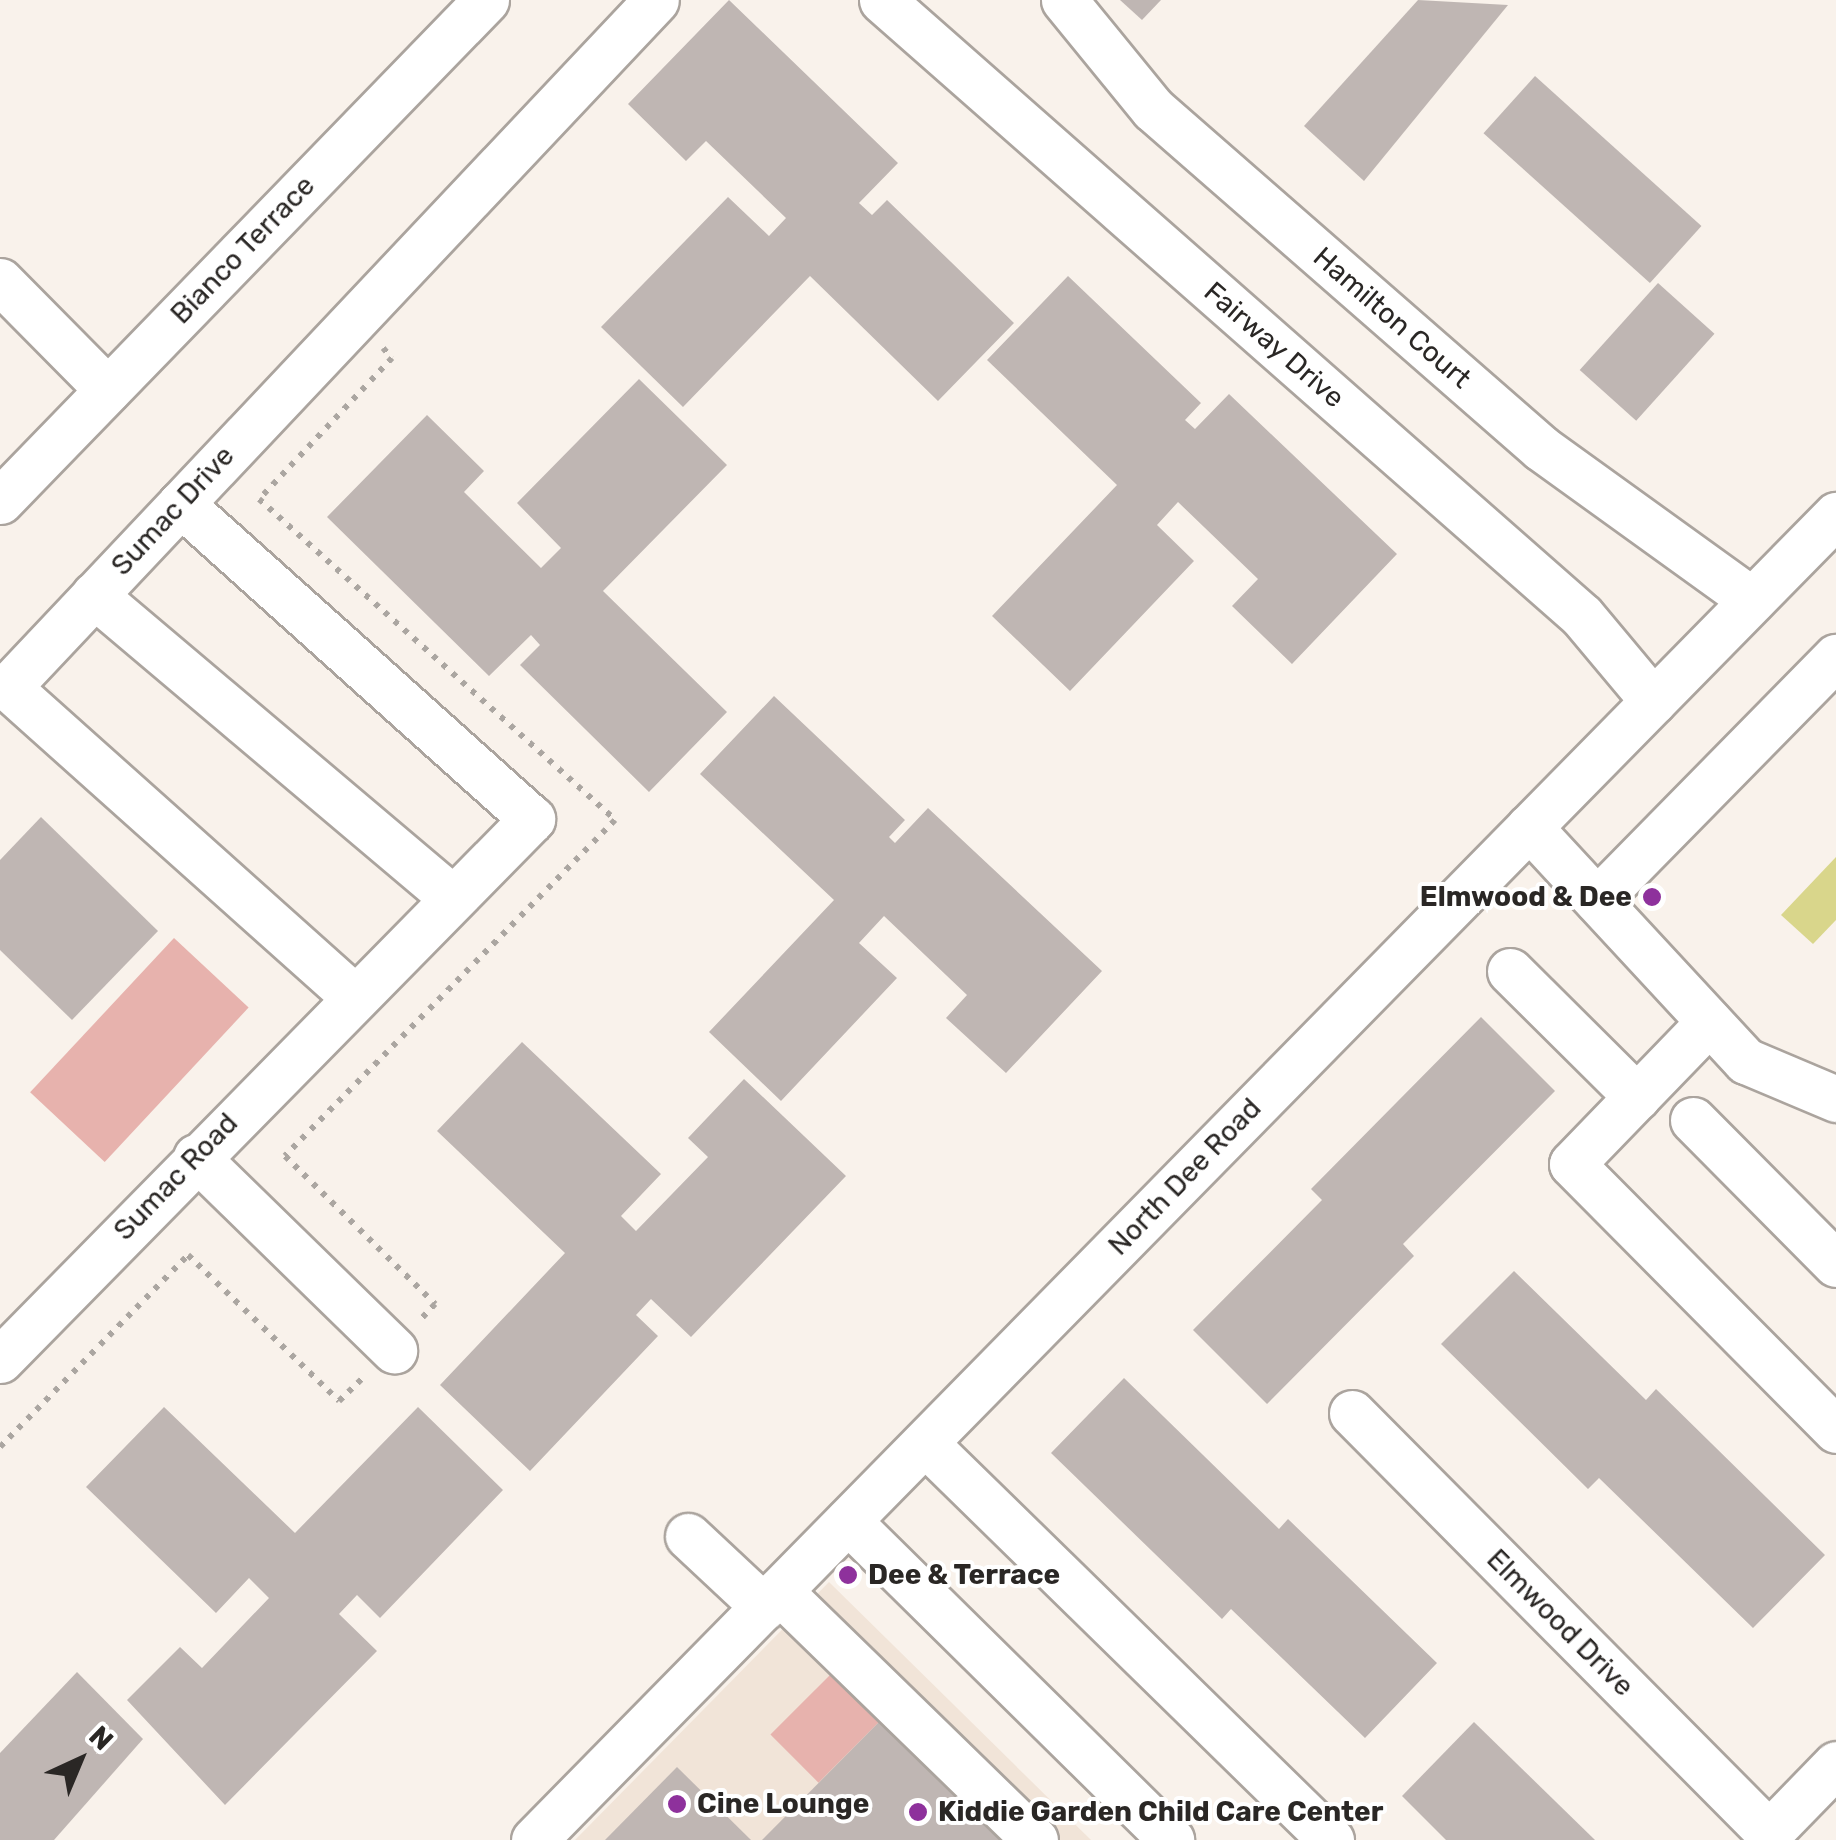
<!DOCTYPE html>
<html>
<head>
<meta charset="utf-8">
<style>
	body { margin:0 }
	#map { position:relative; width:1836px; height:1840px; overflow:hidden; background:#f9f2eb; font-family:Rubik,sans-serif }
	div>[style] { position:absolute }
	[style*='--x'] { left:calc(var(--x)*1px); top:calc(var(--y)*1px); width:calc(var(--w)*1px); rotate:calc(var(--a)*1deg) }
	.built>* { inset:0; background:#f1e4d8 }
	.green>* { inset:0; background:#e7b2ad; transform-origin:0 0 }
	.water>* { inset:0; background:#d9d68b }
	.building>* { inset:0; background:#bfb6b3; transform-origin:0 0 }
	.path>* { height:6px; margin-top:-3px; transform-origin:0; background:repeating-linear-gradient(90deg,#aba6a1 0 5px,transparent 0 13px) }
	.roads { filter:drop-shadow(2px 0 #aba49e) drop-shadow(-2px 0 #aba49e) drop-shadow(0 2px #aba49e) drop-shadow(0 -2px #aba49e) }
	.minor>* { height:45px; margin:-22.5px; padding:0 22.5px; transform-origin:22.5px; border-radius:22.5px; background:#fff }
	.dots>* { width:28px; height:28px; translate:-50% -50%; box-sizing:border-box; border:5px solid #fff; border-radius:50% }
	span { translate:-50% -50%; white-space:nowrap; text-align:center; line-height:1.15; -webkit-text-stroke:8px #fff; paint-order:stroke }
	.street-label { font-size:28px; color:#2a2725 }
	.poi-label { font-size:28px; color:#2a2725; font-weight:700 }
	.right { translate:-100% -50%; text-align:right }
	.left { translate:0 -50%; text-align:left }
	.north { position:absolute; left:30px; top:1710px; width:100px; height:100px; -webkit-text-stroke:8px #fff; paint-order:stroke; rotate:44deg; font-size:28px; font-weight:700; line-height:40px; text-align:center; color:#2a2725 }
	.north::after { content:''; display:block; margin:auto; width:35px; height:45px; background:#2a2725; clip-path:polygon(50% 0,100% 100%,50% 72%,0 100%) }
</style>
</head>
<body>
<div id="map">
	<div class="built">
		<div style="clip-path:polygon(829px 1582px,1091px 1840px,575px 1840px)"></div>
	</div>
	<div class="green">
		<div style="left:174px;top:938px;width:102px;height:211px;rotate:43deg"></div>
		<div style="left:839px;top:1666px;width:68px;height:97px;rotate:45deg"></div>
	</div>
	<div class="water">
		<div style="clip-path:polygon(1836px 857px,1836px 920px,1813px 944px,1781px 915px)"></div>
	</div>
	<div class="building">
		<div style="clip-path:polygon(729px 0,898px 163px,859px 203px,872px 215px,887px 200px,1014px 323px,938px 401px,810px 276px,683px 407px,601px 327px,728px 197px,769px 236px,786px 218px,706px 141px,686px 161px,628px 104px)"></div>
		<div style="clip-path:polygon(1120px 0,1161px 0,1142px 20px)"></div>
		<div style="clip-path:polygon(1418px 0,1508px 5px,1364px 181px,1304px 126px)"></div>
		<div style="left:1535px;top:76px;width:224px;height:77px;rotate:42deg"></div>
		<div style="clip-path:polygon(1068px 276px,1201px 403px,1185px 420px,1195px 429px,1229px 394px,1397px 554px,1292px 664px,1232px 606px,1258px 579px,1178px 502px,1157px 525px,1194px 561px,1070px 691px,992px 616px,1117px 485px,987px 360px)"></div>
		<div style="left:1658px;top:283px;width:76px;height:117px;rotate:42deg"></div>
		<div style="clip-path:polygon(639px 379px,727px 465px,603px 591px,727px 712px,649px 792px,520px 665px,540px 645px,531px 635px,489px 676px,327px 517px,427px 415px,484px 471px,464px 492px,541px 568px,561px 548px,517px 503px)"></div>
		<div style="clip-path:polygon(774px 696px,905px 820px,889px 837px,895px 843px,928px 808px,1102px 971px,1006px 1073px,946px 1018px,967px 995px,884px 916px,859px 943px,897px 978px,781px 1101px,709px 1032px,834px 900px,700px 774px)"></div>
		<div style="clip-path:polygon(41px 817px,158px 931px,72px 1020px,0 950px,0 860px)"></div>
		<div style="clip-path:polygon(1481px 1017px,1555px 1091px,1403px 1244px,1414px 1256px,1267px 1404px,1193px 1330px,1322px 1200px,1311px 1189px)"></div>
		<div style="clip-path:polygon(522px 1042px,661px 1174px,621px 1216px,636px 1231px,708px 1157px,688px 1138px,744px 1079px,846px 1176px,691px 1337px,651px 1299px,636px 1315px,658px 1336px,530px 1471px,440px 1385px,565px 1253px,437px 1131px)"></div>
		<div style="clip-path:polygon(1514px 1271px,1646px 1400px,1656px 1389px,1825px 1555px,1753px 1628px,1599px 1478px,1588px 1489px,1441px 1344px)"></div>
		<div style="clip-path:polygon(1124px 1378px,1279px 1529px,1288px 1519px,1437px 1663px,1365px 1738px,1231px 1609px,1222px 1619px,1051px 1453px)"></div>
		<div style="clip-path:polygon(164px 1407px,295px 1533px,418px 1407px,503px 1490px,380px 1618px,357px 1595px,339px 1614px,377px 1651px,225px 1805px,127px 1700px,180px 1647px,202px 1668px,269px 1598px,249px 1578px,216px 1613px,86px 1487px)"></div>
		<div style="clip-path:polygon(77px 1672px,143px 1739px,54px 1840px,0 1840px,0 1753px)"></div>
		<div style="clip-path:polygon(887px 1714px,1016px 1840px,762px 1840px)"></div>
		<div style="clip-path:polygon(1474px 1722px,1595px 1840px,1446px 1840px,1402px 1796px)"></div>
		<div style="clip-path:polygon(677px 1767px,751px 1840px,605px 1840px)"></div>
	</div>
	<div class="path">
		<div style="--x:383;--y:348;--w:13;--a:48"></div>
		<div style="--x:392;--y:358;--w:194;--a:133.3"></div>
		<div style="--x:259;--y:499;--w:479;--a:42"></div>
		<div style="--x:615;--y:820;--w:471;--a:134.5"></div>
		<div style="--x:285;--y:1156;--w:211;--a:44.6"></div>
		<div style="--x:435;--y:1304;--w:19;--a:133"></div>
		<div style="--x:0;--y:1447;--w:269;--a:-45.6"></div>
		<div style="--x:188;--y:1255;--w:210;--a:44"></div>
		<div style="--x:339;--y:1401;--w:35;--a:-44"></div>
	</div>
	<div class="roads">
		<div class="minor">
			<div style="--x:882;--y:0;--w:932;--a:41.35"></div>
			<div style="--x:1582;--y:616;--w:111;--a:50.1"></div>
			<div style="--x:1064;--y:0;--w:141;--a:50.8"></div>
			<div style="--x:1153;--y:109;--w:515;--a:41.14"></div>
			<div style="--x:1541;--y:448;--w:260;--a:35.8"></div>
			<div style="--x:0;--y:281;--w:153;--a:45.3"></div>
			<div style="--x:0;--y:501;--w:698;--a:-45.87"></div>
			<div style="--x:94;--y:595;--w:468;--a:40.2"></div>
			<div style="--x:1529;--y:827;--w:319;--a:47.2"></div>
			<div style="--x:1746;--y:1061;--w:98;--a:22.9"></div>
			<div style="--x:1597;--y:900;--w:341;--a:-45.5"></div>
			<div style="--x:1510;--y:971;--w:179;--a:44.8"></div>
			<div style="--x:352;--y:995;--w:462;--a:-138.2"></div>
			<div style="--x:8;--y:687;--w:944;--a:-46.67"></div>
			<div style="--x:1709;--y:1022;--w:197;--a:134"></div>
			<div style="--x:1572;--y:1164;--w:375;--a:45.2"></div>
			<div style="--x:1693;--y:1120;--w:203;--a:45.2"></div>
			<div style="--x:196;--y:1157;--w:277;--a:44.3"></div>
			<div style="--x:0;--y:1360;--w:759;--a:-45.48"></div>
			<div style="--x:532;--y:819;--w:472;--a:-138.1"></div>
			<div style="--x:1352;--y:1413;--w:592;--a:45.21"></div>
			<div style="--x:1769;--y:1833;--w:96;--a:-45.8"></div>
			<div style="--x:925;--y:1443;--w:568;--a:44.36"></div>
			<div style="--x:848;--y:1521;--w:454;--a:44.6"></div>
			<div style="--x:688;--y:1536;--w:104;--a:43.1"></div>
			<div style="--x:779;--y:1591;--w:357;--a:44.2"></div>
			<div style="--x:534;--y:1840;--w:1858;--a:-45.5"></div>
		</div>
	</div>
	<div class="dots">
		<div style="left:1652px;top:897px;background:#8e319c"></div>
		<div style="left:848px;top:1575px;background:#8e319c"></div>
		<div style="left:677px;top:1804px;background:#8e319c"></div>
		<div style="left:918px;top:1812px;background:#8e319c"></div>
	</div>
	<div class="street-label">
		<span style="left:243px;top:250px;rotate:-46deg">Bianco Terrace</span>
		<span style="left:1392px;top:318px;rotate:41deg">Hamilton Court</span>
		<span style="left:1274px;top:345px;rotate:41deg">Fairway Drive</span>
		<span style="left:173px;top:511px;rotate:-47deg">Sumac Drive</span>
		<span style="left:176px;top:1177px;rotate:-46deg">Sumac Road</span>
		<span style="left:1185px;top:1177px;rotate:-46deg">North Dee Road</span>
		<span style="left:1560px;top:1623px;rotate:45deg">Elmwood Drive</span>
	</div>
	<div class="poi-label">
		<span class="right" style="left:1632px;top:897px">Elmwood &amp; Dee</span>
		<span class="left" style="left:868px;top:1575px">Dee &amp; Terrace</span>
		<span class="left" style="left:697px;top:1804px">Cine Lounge</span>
		<span class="left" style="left:938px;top:1812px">Kiddie Garden Child Care Center</span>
	</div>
	<div class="north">N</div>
</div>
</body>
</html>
